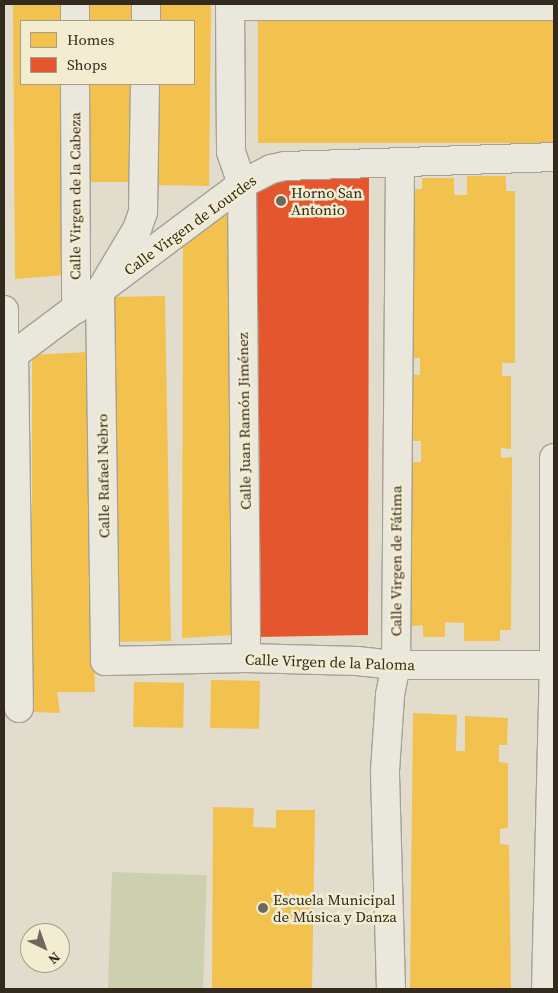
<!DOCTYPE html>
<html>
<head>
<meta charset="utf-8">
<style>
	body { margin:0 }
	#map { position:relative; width:558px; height:993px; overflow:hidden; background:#e1dccb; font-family:"Source Serif 4",serif }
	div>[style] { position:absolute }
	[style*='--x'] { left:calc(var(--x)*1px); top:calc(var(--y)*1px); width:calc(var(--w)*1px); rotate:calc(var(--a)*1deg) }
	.green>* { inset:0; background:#cdd0ae; transform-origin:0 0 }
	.homes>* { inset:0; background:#f2c14e; transform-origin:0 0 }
	.shops>* { inset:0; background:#e4572e }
	.roads { filter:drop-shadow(1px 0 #a6a195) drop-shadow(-1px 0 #a6a195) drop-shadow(0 1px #a6a195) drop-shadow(0 -1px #a6a195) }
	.minor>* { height:28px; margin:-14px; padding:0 14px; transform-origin:14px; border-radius:14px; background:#eae7dc }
	.dots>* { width:14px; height:14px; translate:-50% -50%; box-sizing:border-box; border:2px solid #f2ecd1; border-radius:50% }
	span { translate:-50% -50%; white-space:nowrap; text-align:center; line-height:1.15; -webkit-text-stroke:5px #f2ecd1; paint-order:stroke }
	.poi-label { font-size:15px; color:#332a1e }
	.left { translate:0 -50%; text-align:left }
	.street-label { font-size:15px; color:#332a1e }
	.frame { position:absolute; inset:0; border:5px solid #332a1e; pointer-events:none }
	.legend { position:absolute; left:20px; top:20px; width:175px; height:65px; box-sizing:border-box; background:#f2ecd1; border:1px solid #a69e89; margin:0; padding:6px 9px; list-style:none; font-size:15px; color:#332a1e }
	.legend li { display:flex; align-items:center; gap:10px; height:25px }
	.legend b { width:25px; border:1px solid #a69e89 }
	.north { position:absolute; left:20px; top:923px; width:50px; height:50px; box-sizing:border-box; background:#f2ecd1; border:1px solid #a69e89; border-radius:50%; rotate:138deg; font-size:14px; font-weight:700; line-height:20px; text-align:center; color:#332a1e }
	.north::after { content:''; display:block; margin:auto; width:18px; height:22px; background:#70685b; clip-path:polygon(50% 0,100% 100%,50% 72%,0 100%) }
</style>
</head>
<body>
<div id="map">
	<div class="green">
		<div style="left:112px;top:872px;width:95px;height:117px;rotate:2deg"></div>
	</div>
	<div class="homes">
		<div style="clip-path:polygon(13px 4px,66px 4px,66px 21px,21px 21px,21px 84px,66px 84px,66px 275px,15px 279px)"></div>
		<div style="left:82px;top:4px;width:53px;height:17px"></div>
		<div style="clip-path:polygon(156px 4px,211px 4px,209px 186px,156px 185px,156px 84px,194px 84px,194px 21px,156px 21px)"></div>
		<div style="left:258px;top:15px;width:296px;height:128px"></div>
		<div style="left:82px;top:84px;width:53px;height:98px"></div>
		<div style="clip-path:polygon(467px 176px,506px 176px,506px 191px,515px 191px,515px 363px,502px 363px,502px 376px,511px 376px,511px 449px,501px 448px,501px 458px,512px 457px,511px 630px,500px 630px,500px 641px,464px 641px,464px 623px,445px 622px,445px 637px,423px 637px,423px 625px,412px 626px,412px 462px,421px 462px,421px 441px,411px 441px,411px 374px,420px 375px,420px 358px,411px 358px,412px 189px,422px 189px,422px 178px,454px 178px,454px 195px,467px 195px)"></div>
		<div style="clip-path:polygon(230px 205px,232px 635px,182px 638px,183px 245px)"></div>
		<div style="left:165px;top:296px;width:345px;height:51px;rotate:89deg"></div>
		<div style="clip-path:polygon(88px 352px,95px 692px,57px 692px,60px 713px,32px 712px,32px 355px)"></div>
		<div style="left:211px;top:680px;width:49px;height:48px;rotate:1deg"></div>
		<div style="left:134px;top:682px;width:50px;height:45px;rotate:1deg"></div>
		<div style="clip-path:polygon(413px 713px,457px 715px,456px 751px,465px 751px,465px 716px,508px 718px,507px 745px,499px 745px,499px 762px,508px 763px,508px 828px,500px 829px,500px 844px,509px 845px,511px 988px,410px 989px)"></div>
		<div style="clip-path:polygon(213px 807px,254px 808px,253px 827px,276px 828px,276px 810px,315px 810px,312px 989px,212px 989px)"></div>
	</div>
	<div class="shops">
		<div style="clip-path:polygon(299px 175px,369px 176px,368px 635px,257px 637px,254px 189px)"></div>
	</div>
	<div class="roads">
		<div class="minor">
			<div style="--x:230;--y:4;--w:148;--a:89.6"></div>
			<div style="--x:231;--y:152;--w:34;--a:71"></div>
			<div style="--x:242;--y:184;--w:474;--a:89.5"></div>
			<div style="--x:230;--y:6;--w:324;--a:0"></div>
			<div style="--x:75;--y:21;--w:17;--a:-90"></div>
			<div style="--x:146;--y:21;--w:17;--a:-90"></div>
			<div style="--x:75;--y:84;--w:225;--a:89.7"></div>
			<div style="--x:145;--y:84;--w:128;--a:90.9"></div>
			<div style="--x:143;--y:212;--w:18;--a:109"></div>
			<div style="--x:137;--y:229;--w:72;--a:120.8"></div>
			<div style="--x:100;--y:291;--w:370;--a:89.2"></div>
			<div style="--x:105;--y:661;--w:141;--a:-1.2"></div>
			<div style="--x:246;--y:658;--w:111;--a:1.5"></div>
			<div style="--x:357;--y:661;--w:39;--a:6"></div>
			<div style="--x:396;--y:665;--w:158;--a:0"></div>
			<div style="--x:4;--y:310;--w:52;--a:90"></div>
			<div style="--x:14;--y:355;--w:353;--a:89.2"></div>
			<div style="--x:4;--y:362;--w:297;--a:-36.8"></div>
			<div style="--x:242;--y:184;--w:33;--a:-27"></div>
			<div style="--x:271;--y:169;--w:14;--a:-12"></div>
			<div style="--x:285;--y:166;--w:269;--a:-1.9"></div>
			<div style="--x:391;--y:989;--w:218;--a:-91.6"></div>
			<div style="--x:385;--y:771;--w:76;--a:-86.2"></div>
			<div style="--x:390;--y:695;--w:31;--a:-79"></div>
			<div style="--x:396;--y:665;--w:503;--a:-89.54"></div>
			<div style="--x:546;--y:989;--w:324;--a:-88.6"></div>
			<div style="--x:554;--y:665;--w:207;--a:-90"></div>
		</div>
	</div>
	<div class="dots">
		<div style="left:281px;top:201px;background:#70685b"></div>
		<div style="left:263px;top:908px;background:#70685b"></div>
	</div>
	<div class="poi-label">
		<span class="left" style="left:291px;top:201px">Horno San<br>Antonio</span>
		<span class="left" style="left:273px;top:908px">Escuela Municipal<br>de Música y Danza</span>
	</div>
	<div class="street-label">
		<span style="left:75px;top:196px;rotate:-90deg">Calle Virgen de la Cabeza</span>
		<span style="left:190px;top:225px;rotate:-36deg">Calle Virgen de Lourdes</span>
		<span style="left:244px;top:421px;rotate:-91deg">Calle Juan Ramón Jiménez</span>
		<span style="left:103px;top:476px;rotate:-91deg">Calle Rafael Nebro</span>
		<span style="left:396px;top:561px;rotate:-90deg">Calle Virgen de Fátima</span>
		<span style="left:330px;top:662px;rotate:2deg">Calle Virgen de la Paloma</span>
	</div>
	<div class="frame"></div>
	<ul class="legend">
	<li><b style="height:14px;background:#f2c14e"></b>Homes</li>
	<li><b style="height:14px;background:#e4572e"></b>Shops</li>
	</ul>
	<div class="north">N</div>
</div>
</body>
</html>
